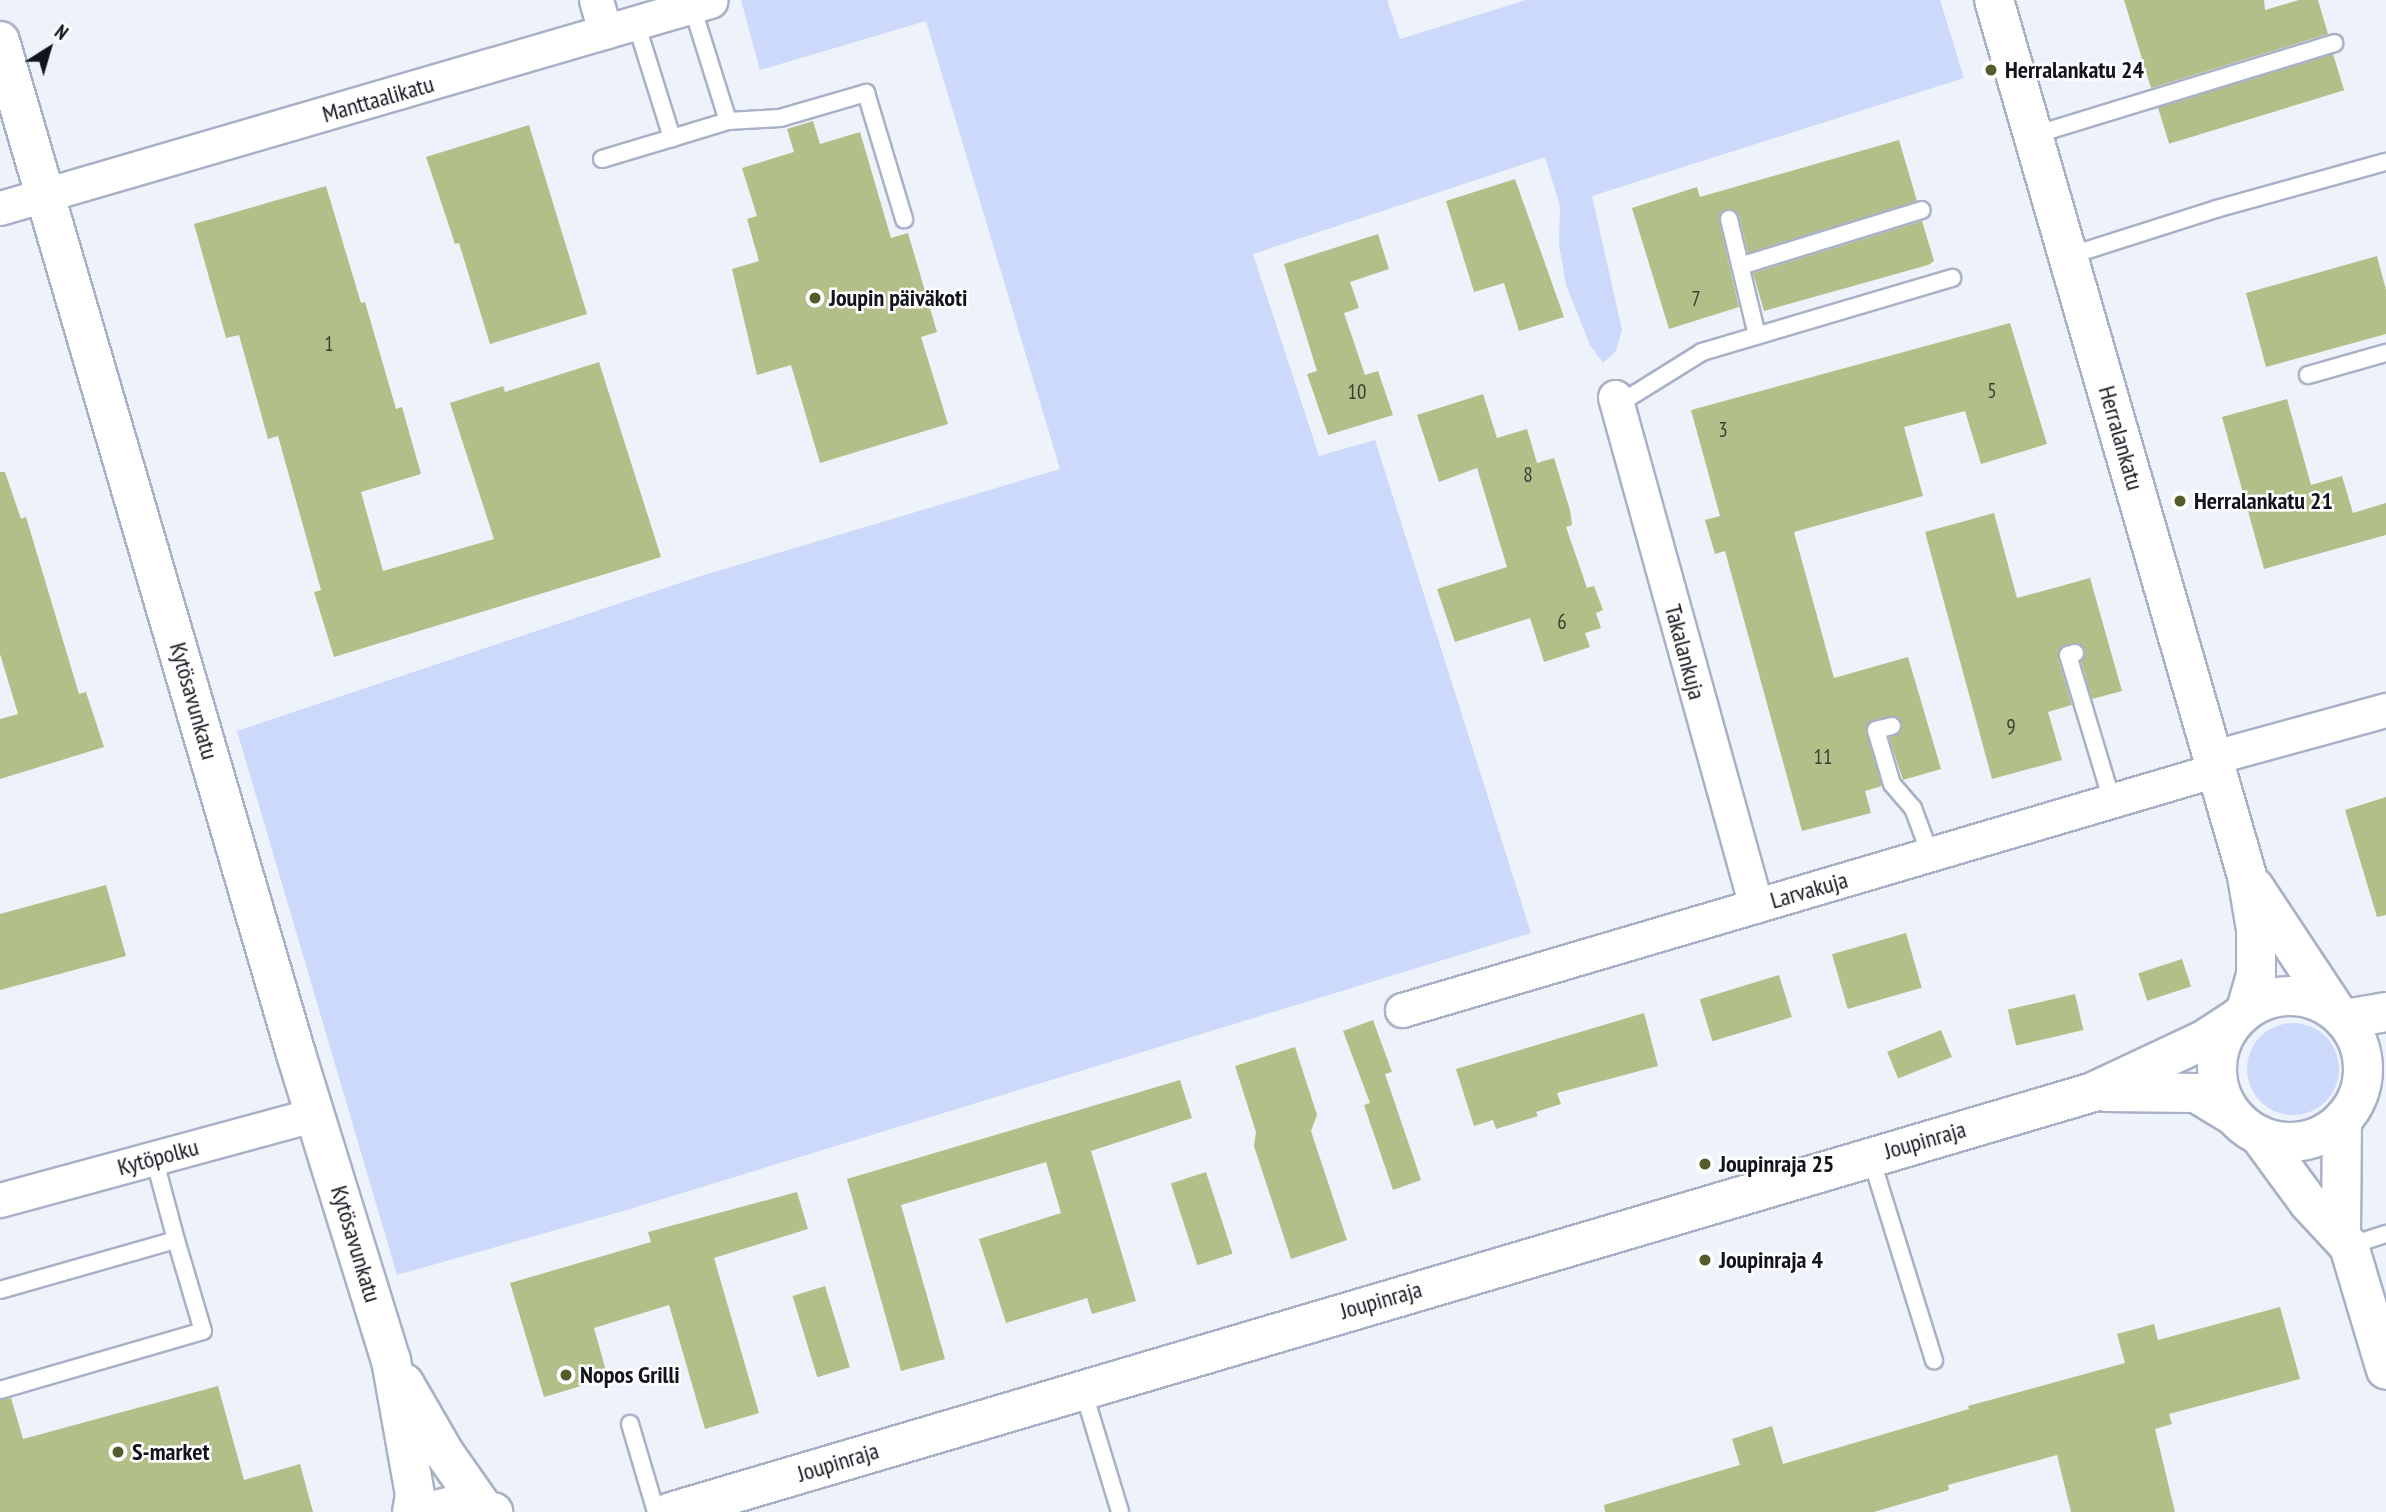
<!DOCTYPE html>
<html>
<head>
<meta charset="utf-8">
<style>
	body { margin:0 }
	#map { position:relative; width:2386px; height:1512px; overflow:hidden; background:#eef2fb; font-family:"PT Sans Narrow",sans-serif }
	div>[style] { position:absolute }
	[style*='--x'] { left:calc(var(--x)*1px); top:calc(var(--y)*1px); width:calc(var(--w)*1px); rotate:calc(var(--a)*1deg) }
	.green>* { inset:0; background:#ccd9fa }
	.round { border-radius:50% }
	.building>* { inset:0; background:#b3bf88; transform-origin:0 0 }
	.roads { filter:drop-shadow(2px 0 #a8b1c6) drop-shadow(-2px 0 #a8b1c6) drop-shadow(0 2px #a8b1c6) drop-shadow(0 -2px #a8b1c6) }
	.service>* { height:16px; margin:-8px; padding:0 8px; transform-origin:8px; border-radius:8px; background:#fff }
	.minor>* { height:33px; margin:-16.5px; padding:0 16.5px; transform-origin:16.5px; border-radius:16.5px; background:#fff }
	.tertiary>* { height:38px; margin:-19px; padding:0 19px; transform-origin:19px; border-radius:19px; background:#fff }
	.tertiary>.ring { margin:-19px; padding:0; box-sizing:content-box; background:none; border:38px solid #fff; border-radius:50% }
	.dots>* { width:19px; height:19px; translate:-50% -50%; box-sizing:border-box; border:4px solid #fff; border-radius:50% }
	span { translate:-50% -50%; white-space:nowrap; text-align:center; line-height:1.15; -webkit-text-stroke:5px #fff; paint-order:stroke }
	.number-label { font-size:21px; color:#3a3f36 }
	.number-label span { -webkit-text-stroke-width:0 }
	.poi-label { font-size:24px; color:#11141b; font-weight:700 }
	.left { translate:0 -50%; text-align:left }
	.street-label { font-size:24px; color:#11141b }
	.north { position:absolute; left:14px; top:14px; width:70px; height:70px; -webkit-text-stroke:5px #fff; paint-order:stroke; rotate:37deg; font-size:19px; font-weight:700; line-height:28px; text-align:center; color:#11141b }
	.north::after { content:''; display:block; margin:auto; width:24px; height:32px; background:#11141b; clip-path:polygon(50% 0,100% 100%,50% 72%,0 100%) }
</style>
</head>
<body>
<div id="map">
	<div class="green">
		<div style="clip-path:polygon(741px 0,1387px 0,1400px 39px,1526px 0,1940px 0,1964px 78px,1592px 196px,1622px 330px,1616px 351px,1603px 363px,1590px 345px,1566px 285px,1559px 245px,1560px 206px,1545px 157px,1253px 254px,1319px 456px,1375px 440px,1531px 933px,630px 1209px,397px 1275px,237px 731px,704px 575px,1060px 469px,926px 21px,760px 70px)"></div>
		<div class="round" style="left:2247px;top:1023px;width:92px;height:92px"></div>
	</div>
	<div class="building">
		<div style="clip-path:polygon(2124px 0,2264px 0,2265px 10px,2299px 0,2318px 0,2328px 34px,2151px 88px)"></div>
		<div style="left:2333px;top:54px;width:38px;height:183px;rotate:73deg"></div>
		<div style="clip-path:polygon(813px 121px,820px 144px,860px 132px,891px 238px,908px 233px,937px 332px,921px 337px,948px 424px,820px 463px,791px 365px,757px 375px,732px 269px,759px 261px,747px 219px,757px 216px,742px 168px,794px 152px,787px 129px)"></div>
		<div style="clip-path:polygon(529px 125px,587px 314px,490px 344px,459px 243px,455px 244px,426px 157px)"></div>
		<div style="clip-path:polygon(1899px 140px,1917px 201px,1748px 253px,1739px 216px,1726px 209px,1719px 221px,1739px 307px,1669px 329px,1632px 208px,1697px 187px,1700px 197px)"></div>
		<div style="clip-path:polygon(1515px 179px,1564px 317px,1519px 331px,1504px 283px,1474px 292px,1446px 201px)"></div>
		<div style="clip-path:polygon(326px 186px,361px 303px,365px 302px,396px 409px,402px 407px,421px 474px,361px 492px,383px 571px,494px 539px,450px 403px,503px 386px,505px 392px,599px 362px,661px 557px,334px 657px,314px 592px,321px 590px,278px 436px,268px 439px,239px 335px,226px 338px,194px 224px)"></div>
		<div style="clip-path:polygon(1922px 221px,1934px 261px,1928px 265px,1764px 311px,1753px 273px)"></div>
		<div style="clip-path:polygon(1378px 234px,1389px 269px,1350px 282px,1359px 308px,1344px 313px,1365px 375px,1378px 371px,1393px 415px,1328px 435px,1307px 374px,1317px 371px,1284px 264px)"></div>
		<div style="clip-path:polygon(2377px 256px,2386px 290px,2386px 334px,2266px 367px,2246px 293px)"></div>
		<div style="clip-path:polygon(2010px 323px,2047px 444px,1981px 464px,1965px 411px,1904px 427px,1923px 496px,1794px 532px,1834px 678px,1908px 657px,1941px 769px,1903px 780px,1889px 738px,1900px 733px,1902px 723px,1894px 716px,1873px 720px,1866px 732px,1882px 786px,1865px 791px,1871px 813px,1802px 831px,1725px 551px,1715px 554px,1705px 520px,1720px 516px,1691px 410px)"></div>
		<div style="clip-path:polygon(1483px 394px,1497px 438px,1527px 429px,1537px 463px,1554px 458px,1570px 510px,1572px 525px,1566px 527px,1587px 588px,1594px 586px,1603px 610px,1596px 613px,1601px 628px,1585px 633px,1590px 647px,1544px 662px,1530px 618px,1455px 642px,1437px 589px,1507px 567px,1477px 468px,1439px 482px,1417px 415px)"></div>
		<div style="clip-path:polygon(2287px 399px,2311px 485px,2342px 476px,2353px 513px,2386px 503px,2386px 535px,2264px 569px,2222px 417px)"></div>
		<div style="clip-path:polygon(0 472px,5px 472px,21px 519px,26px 517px,79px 694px,86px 692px,104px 747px,0 779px,0 719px,18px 714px,0 654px)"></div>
		<div style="clip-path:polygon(1994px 513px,2017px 598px,2090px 578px,2122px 691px,2092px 699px,2081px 661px,2085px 655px,2083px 646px,2073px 643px,2061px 647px,2058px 658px,2072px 705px,2048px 712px,2062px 760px,1992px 779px,1925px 532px)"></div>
		<div style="clip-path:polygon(2386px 797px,2386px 915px,2377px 917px,2345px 810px)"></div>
		<div style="clip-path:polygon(106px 885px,126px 956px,0 990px,0 914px)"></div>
		<div style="left:1906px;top:933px;width:57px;height:77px;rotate:74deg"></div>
		<div style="left:2182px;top:959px;width:29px;height:46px;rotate:72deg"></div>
		<div style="left:1779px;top:975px;width:44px;height:83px;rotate:73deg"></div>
		<div style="left:2075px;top:994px;width:37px;height:69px;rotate:77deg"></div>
		<div style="clip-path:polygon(1644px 1013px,1658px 1066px,1557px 1093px,1561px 1104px,1536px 1112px,1538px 1116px,1496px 1129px,1493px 1120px,1474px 1126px,1456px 1069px)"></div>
		<div style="clip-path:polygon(1373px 1020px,1392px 1072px,1385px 1074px,1421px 1180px,1393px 1190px,1364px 1105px,1370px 1103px,1343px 1031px)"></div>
		<div style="left:1941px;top:1030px;width:29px;height:58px;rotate:68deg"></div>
		<div style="clip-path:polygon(1295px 1047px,1317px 1115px,1311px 1131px,1347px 1240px,1291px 1259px,1254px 1146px,1256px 1132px,1235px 1066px)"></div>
		<div style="clip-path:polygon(1180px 1080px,1192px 1118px,1091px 1151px,1136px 1301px,1092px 1314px,1087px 1298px,1006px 1323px,979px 1239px,1061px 1213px,1046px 1162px,901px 1205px,945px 1359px,901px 1371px,847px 1179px)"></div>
		<div style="left:1206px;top:1172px;width:86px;height:37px;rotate:72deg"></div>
		<div style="clip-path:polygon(797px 1192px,808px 1229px,714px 1258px,759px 1413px,705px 1429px,669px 1305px,594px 1328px,608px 1378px,544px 1397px,510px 1283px,651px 1242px,648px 1232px)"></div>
		<div style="left:825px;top:1286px;width:85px;height:34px;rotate:73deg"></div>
		<div style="clip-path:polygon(2280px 1307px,2300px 1379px,2169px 1414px,2172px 1424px,2155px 1429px,2175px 1512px,2071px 1512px,2057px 1455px,1948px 1485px,1949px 1490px,1874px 1512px,1605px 1512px,1604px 1505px,1740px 1465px,1732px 1439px,1772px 1426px,1783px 1464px,1969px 1409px,1968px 1406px,2125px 1363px,2117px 1334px,2154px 1324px,2158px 1340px)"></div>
		<div style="clip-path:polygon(218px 1386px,244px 1480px,300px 1464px,313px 1512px,0 1512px,0 1400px,11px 1398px,23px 1439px)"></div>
	</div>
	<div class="roads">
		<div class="service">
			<div style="--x:636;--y:23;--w:121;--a:72.6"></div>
			<div style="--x:672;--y:138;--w:59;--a:-16.9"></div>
			<div style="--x:728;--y:121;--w:121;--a:-107.4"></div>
			<div style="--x:728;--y:121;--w:52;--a:-3.3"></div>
			<div style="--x:780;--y:118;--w:90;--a:-16.2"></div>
			<div style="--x:866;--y:93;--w:132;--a:73.2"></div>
			<div style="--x:2034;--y:135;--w:314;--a:-17"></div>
			<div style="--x:602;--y:159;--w:73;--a:-16.7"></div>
			<div style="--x:1729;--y:219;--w:120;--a:76.5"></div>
			<div style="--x:2069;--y:256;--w:154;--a:-17.7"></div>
			<div style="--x:2216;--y:209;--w:176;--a:-15.5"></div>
			<div style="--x:1740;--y:266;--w:190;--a:-17.1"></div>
			<div style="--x:2308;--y:375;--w:81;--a:-15.8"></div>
			<div style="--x:1617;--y:405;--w:100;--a:-31.9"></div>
			<div style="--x:1702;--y:352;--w:261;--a:-16.5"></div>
			<div style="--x:2075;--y:653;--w:7;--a:164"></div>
			<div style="--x:2068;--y:655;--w:152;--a:73.2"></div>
			<div style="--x:1892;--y:726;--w:16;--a:166"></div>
			<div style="--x:1876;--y:730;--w:56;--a:73.5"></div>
			<div style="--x:1892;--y:784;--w:32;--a:49"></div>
			<div style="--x:1913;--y:808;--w:49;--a:69.7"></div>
			<div style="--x:1871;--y:1158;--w:212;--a:72.7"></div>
			<div style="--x:2349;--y:1246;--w:39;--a:-18"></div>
			<div style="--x:0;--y:1290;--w:183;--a:-15.9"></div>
			<div style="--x:176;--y:1240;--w:85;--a:-105"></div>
			<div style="--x:0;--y:1390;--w:211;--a:-16.2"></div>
			<div style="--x:203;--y:1331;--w:95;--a:-106.5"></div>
			<div style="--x:1083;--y:1390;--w:127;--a:73.1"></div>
			<div style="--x:630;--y:1424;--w:92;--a:73.5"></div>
		</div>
		<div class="minor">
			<div style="--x:596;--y:0;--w:33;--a:74"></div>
			<div style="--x:0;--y:208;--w:740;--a:-16.25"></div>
			<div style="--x:1615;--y:397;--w:528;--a:74.52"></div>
			<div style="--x:2214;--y:757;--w:178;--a:-15.3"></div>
			<div style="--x:1402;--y:1010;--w:849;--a:-16.43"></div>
			<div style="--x:0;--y:1200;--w:327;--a:-15.2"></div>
		</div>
		<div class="tertiary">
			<div style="--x:1994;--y:0;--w:912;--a:73.89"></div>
			<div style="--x:2247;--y:876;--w:54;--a:80.4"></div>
			<div style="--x:2256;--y:929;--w:46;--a:90"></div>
			<div style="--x:2256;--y:975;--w:36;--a:106"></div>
			<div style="--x:0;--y:41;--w:1055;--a:73.71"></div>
			<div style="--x:296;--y:1054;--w:320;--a:72.8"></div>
			<div style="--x:391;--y:1360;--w:137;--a:79.9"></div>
			<div style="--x:415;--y:1495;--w:17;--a:100"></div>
			<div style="--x:2254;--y:887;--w:149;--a:56.5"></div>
			<div class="ring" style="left:2217px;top:996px;width:108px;height:108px"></div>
			<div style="--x:2345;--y:1019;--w:42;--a:-9.7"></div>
			<div style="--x:2106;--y:1092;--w:90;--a:0.6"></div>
			<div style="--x:2196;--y:1093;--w:44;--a:31.2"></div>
			<div style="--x:2259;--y:1135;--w:84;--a:53.7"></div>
			<div style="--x:2309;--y:1203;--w:59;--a:47.1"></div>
			<div style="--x:2349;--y:1246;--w:129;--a:73.4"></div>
			<div style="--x:2341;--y:1233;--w:112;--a:-89.5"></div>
			<div style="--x:404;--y:1383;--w:82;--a:60"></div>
			<div style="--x:445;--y:1454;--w:66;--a:54.9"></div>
			<div style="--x:428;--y:1512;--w:30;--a:-14"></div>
			<div style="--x:457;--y:1505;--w:37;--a:11"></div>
			<div style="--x:671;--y:1512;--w:1483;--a:-16.45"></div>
			<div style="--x:2093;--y:1092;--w:123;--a:-25.1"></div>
			<div style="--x:2204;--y:1040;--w:38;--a:-33"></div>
		</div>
	</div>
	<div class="dots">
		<div style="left:1991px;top:70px;background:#535c2b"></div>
		<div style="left:815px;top:298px;background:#535c2b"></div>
		<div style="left:2180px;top:501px;background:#535c2b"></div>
		<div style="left:1705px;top:1164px;background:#535c2b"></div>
		<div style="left:1705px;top:1260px;background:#535c2b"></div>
		<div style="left:566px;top:1375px;background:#535c2b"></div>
		<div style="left:118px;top:1452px;background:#535c2b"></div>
	</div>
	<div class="number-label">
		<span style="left:1696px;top:299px">7</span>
		<span style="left:329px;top:344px">1</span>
		<span style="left:1992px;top:391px">5</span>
		<span style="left:1357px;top:392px">10</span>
		<span style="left:1723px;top:430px">3</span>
		<span style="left:1528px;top:475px">8</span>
		<span style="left:1562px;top:622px">6</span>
		<span style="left:2011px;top:727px">9</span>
		<span style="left:1823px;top:757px">11</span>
	</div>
	<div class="poi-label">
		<span class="left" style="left:2005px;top:70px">Herralankatu 24</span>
		<span class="left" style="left:829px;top:298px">Joupin päiväkoti</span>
		<span class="left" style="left:2194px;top:501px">Herralankatu 21</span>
		<span class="left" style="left:1719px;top:1164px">Joupinraja 25</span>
		<span class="left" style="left:1719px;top:1260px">Joupinraja 4</span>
		<span class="left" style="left:580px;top:1375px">Nopos Grilli</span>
		<span class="left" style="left:132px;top:1452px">S-market</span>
	</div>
	<div class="street-label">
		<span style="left:378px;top:99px;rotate:-16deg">Manttaalikatu</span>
		<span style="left:2121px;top:438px;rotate:74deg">Herralankatu</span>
		<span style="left:1685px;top:652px;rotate:75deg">Takalankuja</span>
		<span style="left:194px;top:701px;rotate:74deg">Kytösavunkatu</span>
		<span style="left:1809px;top:890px;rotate:-16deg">Larvakuja</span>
		<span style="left:1925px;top:1140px;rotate:-16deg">Joupinraja</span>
		<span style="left:158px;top:1157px;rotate:-15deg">Kytöpolku</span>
		<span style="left:356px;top:1244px;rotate:73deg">Kytösavunkatu</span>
		<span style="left:1381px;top:1300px;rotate:-16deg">Joupinraja</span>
		<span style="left:838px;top:1462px;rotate:-17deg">Joupinraja</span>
	</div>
	<div class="north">N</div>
</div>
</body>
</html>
